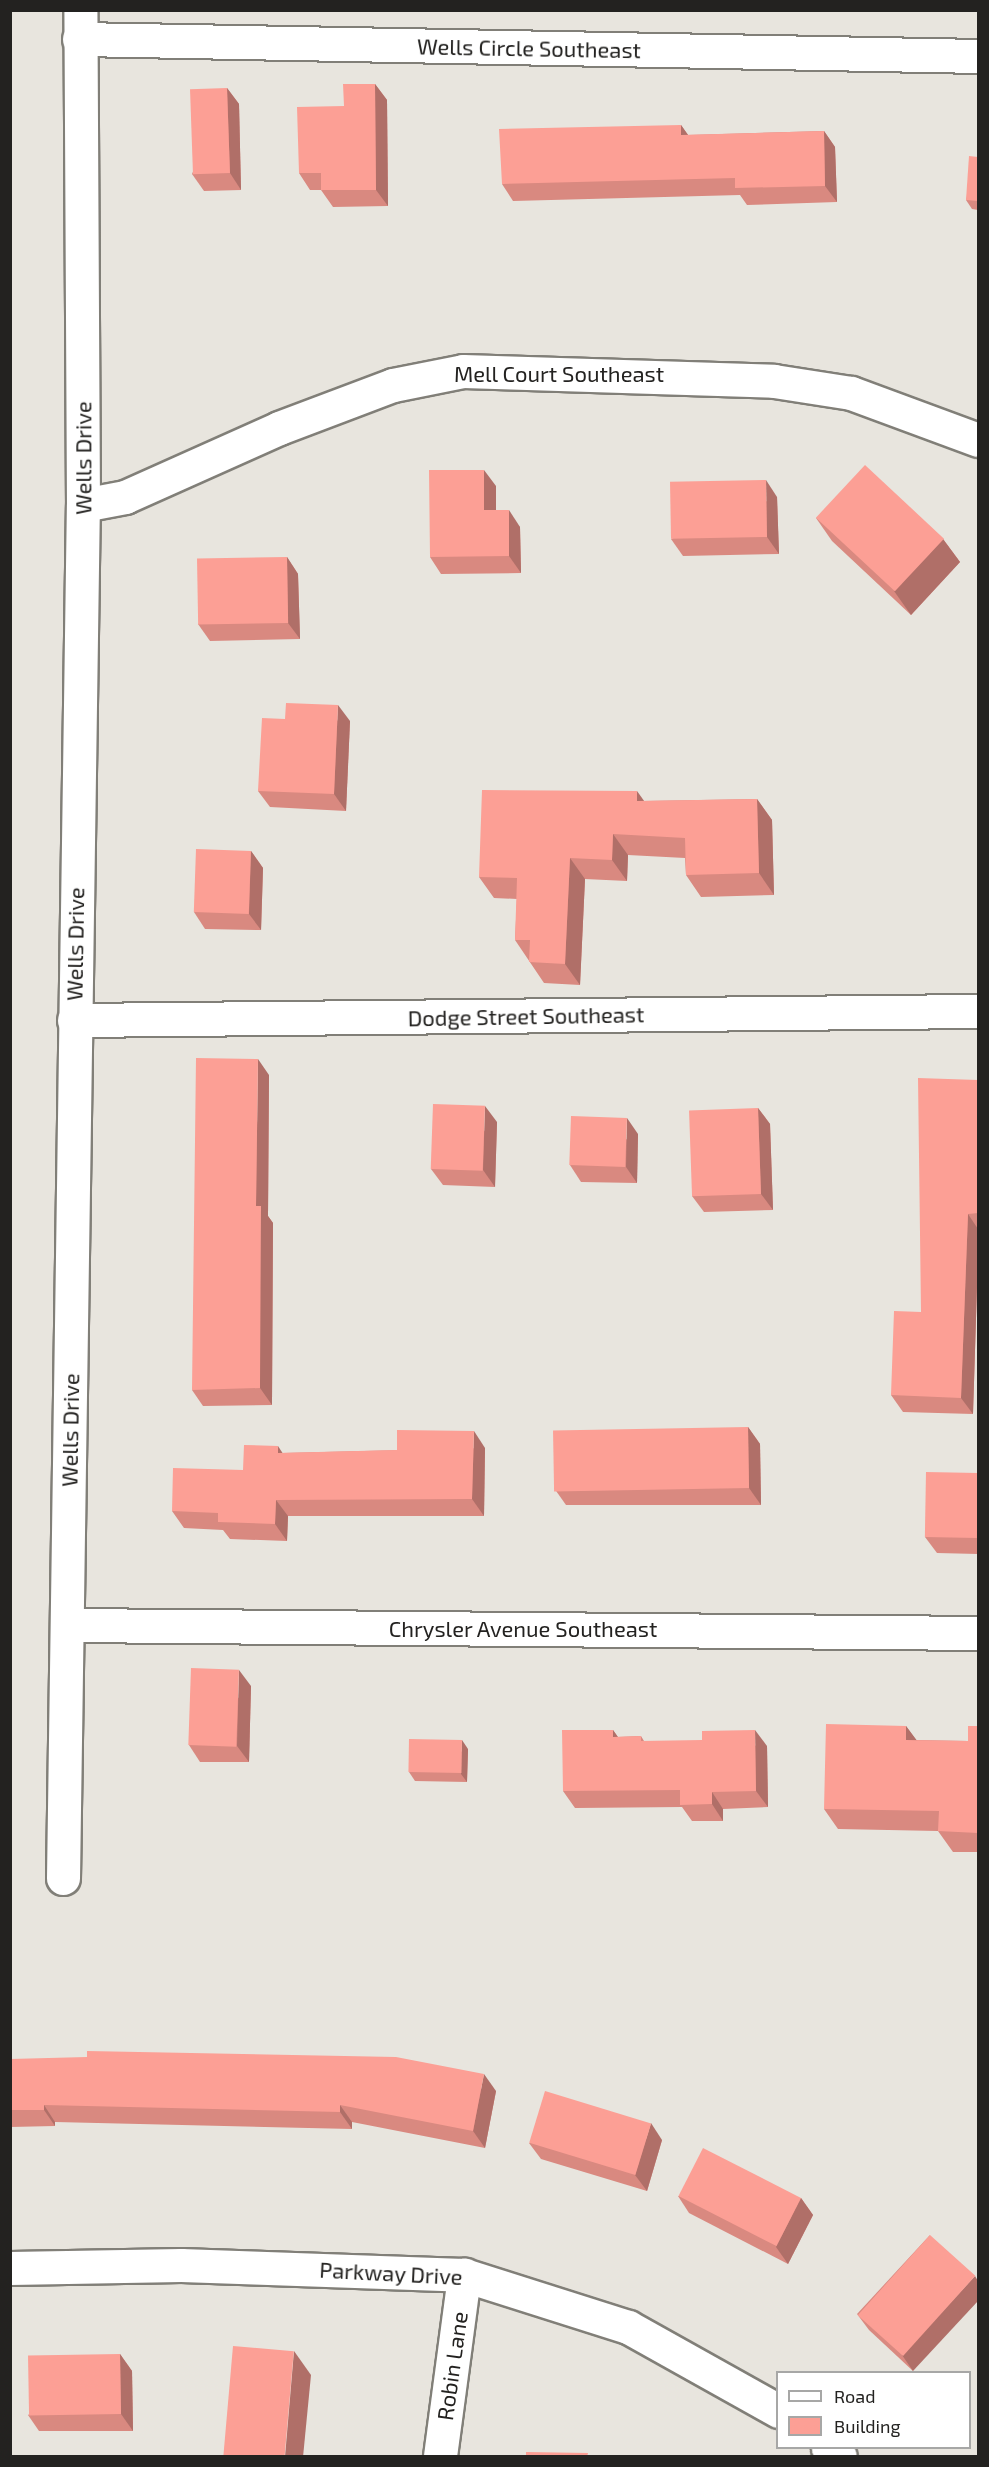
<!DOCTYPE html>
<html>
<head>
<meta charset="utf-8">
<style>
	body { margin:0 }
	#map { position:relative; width:989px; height:2467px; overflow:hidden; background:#e8e5de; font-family:"Exo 2",sans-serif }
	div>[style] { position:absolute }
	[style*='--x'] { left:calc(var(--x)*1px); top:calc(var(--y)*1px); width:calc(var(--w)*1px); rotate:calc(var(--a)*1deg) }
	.roads { filter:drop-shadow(2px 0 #817f78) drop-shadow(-2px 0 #817f78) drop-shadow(0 2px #817f78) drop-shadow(0 -2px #817f78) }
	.minor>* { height:33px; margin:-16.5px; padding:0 16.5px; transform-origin:16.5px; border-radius:16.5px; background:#fff }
	.wall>* { inset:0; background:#d98980 }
	.shaded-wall>* { inset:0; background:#b06f68 }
	.building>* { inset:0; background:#fc9f95; transform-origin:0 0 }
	span { translate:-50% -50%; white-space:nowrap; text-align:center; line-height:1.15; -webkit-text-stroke:4.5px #fff; paint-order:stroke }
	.street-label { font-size:22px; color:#232220 }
	.frame { position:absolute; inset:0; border:12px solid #232220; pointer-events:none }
	.legend { position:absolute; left:776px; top:2371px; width:195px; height:78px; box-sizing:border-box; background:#fff; border:2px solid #a7a7a6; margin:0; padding:8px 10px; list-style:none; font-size:18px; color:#232220 }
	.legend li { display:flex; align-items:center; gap:12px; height:30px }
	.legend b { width:30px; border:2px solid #a7a7a6 }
</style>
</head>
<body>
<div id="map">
	<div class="roads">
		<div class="minor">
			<div style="--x:79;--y:39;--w:899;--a:1.08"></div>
			<div style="--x:83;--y:505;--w:43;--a:-10.8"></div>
			<div style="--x:125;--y:497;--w:169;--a:-24.1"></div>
			<div style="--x:279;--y:428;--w:122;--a:-20.7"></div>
			<div style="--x:393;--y:385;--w:71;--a:-11.3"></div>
			<div style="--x:463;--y:371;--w:311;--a:1.8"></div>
			<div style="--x:774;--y:381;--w:78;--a:8.9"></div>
			<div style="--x:851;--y:393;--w:135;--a:20.3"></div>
			<div style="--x:74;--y:1020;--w:904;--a:-0.57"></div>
			<div style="--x:68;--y:1625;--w:910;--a:0.5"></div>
			<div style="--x:63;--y:1878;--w:1373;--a:-89.17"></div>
			<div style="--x:83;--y:505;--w:495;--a:-90.3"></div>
			<div style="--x:10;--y:2268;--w:171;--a:-1"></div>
			<div style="--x:181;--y:2265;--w:283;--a:2"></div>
			<div style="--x:464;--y:2275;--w:172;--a:17.6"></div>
			<div style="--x:628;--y:2327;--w:172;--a:29.2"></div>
			<div style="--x:828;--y:2448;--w:14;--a:34"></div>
			<div style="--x:440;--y:2456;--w:183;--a:-82.4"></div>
		</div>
	</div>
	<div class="wall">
		<div style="clip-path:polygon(375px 84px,387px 100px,388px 206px,333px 207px,321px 190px,310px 190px,299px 173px,344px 106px)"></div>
		<div style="clip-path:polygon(227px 88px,239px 104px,241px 190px,204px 191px,192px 174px)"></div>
		<div style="clip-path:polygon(681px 125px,688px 135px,824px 131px,835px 147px,837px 202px,747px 205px,740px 195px,513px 201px,502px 184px)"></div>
		<div style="clip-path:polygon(978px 157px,978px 210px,972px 209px,966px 200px)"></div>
		<div style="clip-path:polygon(496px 486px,496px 510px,520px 527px,521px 573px,441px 574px,430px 557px)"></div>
		<div style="clip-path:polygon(777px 497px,779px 554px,683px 556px,671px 539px)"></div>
		<div style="clip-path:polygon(816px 518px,943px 539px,960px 562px,911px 615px,832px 541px)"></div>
		<div style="clip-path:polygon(287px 557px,298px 574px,300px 639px,210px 641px,198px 624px)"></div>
		<div style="clip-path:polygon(285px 719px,350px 721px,346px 811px,270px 807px,258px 791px)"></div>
		<div style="clip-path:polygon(757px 799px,772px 820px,774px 895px,701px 897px,686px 875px,685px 858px,628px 855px,627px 881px,585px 879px,580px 985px,544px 983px,515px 940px,517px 899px,494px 898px,479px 877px,644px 801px)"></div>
		<div style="clip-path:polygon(251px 851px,263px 868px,261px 930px,205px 929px,194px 912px)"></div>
		<div style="clip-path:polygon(269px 1075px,268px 1216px,273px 1223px,272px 1405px,203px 1406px,192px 1390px)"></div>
		<div style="clip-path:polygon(978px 1080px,978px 1255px,973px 1414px,903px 1412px,891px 1395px,921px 1312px)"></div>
		<div style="clip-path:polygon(758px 1108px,770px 1124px,773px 1210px,704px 1212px,692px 1196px)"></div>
		<div style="clip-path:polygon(497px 1122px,495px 1187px,443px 1185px,431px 1169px)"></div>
		<div style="clip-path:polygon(638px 1134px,637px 1183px,581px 1182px,570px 1165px)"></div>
		<div style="clip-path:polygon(748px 1427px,760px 1444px,761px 1505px,566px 1505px,554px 1488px)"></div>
		<div style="clip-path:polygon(485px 1448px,484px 1516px,288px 1516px,287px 1541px,230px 1539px,223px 1530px,184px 1528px,172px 1511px,243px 1470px,283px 1453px)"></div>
		<div style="clip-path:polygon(978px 1473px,978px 1554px,937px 1553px,925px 1537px)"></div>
		<div style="clip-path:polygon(251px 1686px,249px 1762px,200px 1762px,189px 1745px)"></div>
		<div style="clip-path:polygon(906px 1726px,916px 1740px,968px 1741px,978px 1726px,978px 1852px,953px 1852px,938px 1831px,838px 1829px,824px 1809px)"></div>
		<div style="clip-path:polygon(613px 1730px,618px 1737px,641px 1736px,644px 1741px,767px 1746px,768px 1807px,723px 1809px,723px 1821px,692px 1821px,682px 1807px,575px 1808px,563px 1791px)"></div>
		<div style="clip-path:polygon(468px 1749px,467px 1782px,415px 1781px,409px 1772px)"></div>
		<div style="clip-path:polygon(10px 2059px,496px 2091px,485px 2148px,352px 2122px,352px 2129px,55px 2122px,55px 2126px,10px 2127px)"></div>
		<div style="clip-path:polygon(662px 2140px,647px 2191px,541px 2159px,529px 2143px)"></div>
		<div style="clip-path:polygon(678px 2196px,801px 2198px,813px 2215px,788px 2264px,689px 2213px)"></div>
		<div style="clip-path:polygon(930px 2235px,913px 2371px,869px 2330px,857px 2314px)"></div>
		<div style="clip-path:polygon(120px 2354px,132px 2371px,133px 2431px,39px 2431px,28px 2415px)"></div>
	</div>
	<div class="shaded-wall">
		<div style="clip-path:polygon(375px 84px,387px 100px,388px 206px,376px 190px)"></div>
		<div style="clip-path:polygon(227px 88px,239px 104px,241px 190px,230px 173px)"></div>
		<div style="clip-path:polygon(681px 125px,693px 142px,681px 135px)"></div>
		<div style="clip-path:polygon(824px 131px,835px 147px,837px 202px,825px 186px)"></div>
		<div style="clip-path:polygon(484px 470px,496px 486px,496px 527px,484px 510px)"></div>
		<div style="clip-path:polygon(766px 480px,777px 497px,779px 554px,767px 537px)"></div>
		<div style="clip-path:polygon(509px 510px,520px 527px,521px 573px,509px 556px)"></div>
		<div style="clip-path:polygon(943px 539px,960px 562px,911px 615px,894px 591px)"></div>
		<div style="clip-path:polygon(287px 557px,298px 574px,300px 639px,288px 623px)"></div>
		<div style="clip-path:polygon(338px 705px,350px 721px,346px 811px,334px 794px)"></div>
		<div style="clip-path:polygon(637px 791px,652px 812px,637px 801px)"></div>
		<div style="clip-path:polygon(757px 799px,772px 820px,774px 895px,759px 873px)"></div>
		<div style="clip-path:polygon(613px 834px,628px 855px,627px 881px,612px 860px)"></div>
		<div style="clip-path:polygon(251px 851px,263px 868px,261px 930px,249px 914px)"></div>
		<div style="clip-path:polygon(570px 858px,585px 879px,580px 985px,565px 964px)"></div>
		<div style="clip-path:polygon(258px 1059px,269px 1075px,268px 1216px,273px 1223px,272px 1405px,260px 1388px,256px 1206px)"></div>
		<div style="clip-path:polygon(485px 1106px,497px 1122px,495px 1187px,483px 1170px)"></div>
		<div style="clip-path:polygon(758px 1108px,770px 1124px,773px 1210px,761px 1194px)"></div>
		<div style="clip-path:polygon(627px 1118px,638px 1134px,637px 1183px,626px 1167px)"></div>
		<div style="clip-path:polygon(968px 1214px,978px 1229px,978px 1255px,973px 1414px,961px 1398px)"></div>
		<div style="clip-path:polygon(748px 1427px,760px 1444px,761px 1505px,749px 1488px)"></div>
		<div style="clip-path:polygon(474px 1431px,485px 1448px,484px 1516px,472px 1499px)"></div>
		<div style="clip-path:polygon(278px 1446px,289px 1463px,278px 1453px)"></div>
		<div style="clip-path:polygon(276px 1500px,288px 1516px,287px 1541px,275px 1524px)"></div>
		<div style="clip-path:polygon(239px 1670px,251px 1686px,249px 1762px,237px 1746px)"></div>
		<div style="clip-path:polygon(906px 1726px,921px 1746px,906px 1740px)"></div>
		<div style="clip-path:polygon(613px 1730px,624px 1746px,613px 1737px)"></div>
		<div style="clip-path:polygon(755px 1730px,767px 1746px,768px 1807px,756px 1791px)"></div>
		<div style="clip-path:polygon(462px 1740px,468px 1749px,467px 1782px,461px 1774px)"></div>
		<div style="clip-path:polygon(712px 1792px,723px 1809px,723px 1821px,712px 1804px)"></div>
		<div style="clip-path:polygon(484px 2074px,496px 2091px,485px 2148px,473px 2131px)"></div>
		<div style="clip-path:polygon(44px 2105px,55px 2122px,55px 2126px,44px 2110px)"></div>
		<div style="clip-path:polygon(340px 2105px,352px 2122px,352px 2129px,340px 2112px)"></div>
		<div style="clip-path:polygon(651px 2123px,662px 2140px,647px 2191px,635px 2175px)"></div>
		<div style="clip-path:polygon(801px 2198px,813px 2215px,788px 2264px,776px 2247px)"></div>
		<div style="clip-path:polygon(975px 2276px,978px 2281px,978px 2301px,913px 2371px,902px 2355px)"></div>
		<div style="clip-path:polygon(294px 2351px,311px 2375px,303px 2457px,285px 2457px)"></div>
		<div style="clip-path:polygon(120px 2354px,132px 2371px,133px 2431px,121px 2414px)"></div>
	</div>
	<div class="building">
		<div style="clip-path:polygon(343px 84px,375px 84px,376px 190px,321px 190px,321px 173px,299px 173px,297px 107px,344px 106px)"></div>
		<div style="left:227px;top:88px;width:85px;height:37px;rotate:88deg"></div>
		<div style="clip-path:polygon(681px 125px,681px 135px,824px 131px,825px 186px,735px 188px,735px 178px,502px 184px,499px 129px)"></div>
		<div style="clip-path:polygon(969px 156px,978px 157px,978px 201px,966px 200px)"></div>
		<div style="left:865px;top:465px;width:108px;height:72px;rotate:43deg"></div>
		<div style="clip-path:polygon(429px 470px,484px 470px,484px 510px,509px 510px,509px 556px,430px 557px)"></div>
		<div style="left:766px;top:480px;width:57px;height:96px;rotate:89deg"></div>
		<div style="left:287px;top:557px;width:66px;height:90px;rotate:89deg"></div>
		<div style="clip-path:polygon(286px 703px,338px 705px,334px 794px,258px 791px,262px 718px,285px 719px)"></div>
		<div style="clip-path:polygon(482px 790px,637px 791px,637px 801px,757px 799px,759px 873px,686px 875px,685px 838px,613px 834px,612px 860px,570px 858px,565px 964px,529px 962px,530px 940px,515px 940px,517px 878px,479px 877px)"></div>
		<div style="left:196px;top:849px;width:55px;height:63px;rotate:2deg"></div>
		<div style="clip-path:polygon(196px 1058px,258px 1059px,256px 1206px,261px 1206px,260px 1388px,192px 1390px)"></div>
		<div style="clip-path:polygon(918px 1078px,978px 1080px,978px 1213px,968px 1214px,961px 1398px,891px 1395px,894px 1311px,921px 1312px)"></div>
		<div style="left:433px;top:1104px;width:52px;height:65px;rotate:2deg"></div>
		<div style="left:758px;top:1108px;width:86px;height:69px;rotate:88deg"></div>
		<div style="left:571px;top:1116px;width:56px;height:49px;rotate:2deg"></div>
		<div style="left:748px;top:1427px;width:61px;height:195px;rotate:89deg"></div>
		<div style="clip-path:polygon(397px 1430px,474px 1431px,472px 1499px,276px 1500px,275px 1524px,218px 1522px,218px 1513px,172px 1511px,173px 1468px,243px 1470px,244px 1445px,278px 1446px,278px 1453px,397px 1450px)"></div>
		<div style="left:926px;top:1472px;width:52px;height:65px;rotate:1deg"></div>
		<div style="left:191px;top:1668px;width:48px;height:77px;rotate:2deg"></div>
		<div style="clip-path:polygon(826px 1724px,906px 1726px,906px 1740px,968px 1741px,968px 1726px,978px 1726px,978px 1833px,938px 1831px,939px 1811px,824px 1809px)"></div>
		<div style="clip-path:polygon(562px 1730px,613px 1730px,613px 1737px,641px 1736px,641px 1741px,702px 1740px,702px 1731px,755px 1730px,756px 1791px,712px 1792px,712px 1804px,680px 1805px,680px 1790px,563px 1791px)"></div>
		<div style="left:409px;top:1739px;width:53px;height:33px;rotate:1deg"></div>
		<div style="clip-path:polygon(87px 2051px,396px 2057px,484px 2074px,473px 2131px,340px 2105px,340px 2112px,44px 2105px,44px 2110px,10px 2110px,10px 2059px,87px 2057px)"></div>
		<div style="left:545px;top:2091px;width:111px;height:54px;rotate:17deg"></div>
		<div style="left:703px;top:2148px;width:110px;height:54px;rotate:27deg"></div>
		<div style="left:930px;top:2235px;width:61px;height:108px;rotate:42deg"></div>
		<div style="left:233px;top:2346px;width:61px;height:111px;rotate:5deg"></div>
		<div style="left:120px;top:2354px;width:60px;height:92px;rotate:89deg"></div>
		<div style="clip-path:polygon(526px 2452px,588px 2453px,587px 2457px,526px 2457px)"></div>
	</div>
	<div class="street-label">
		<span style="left:529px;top:48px;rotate:1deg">Wells Circle Southeast</span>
		<span style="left:559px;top:374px">Mell Court Southeast</span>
		<span style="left:83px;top:458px;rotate:-90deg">Wells Drive</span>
		<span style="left:75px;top:944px;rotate:-89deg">Wells Drive</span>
		<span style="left:526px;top:1016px;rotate:-1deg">Dodge Street Southeast</span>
		<span style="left:70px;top:1430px;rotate:-89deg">Wells Drive</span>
		<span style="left:523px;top:1629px">Chrysler Avenue Southeast</span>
		<span style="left:391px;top:2273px;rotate:3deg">Parkway Drive</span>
		<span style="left:452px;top:2366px;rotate:-82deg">Robin Lane</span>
	</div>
	<div class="frame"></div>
	<ul class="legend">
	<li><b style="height:8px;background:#fff"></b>Road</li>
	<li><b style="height:16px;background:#fc9f95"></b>Building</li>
	</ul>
</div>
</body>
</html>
